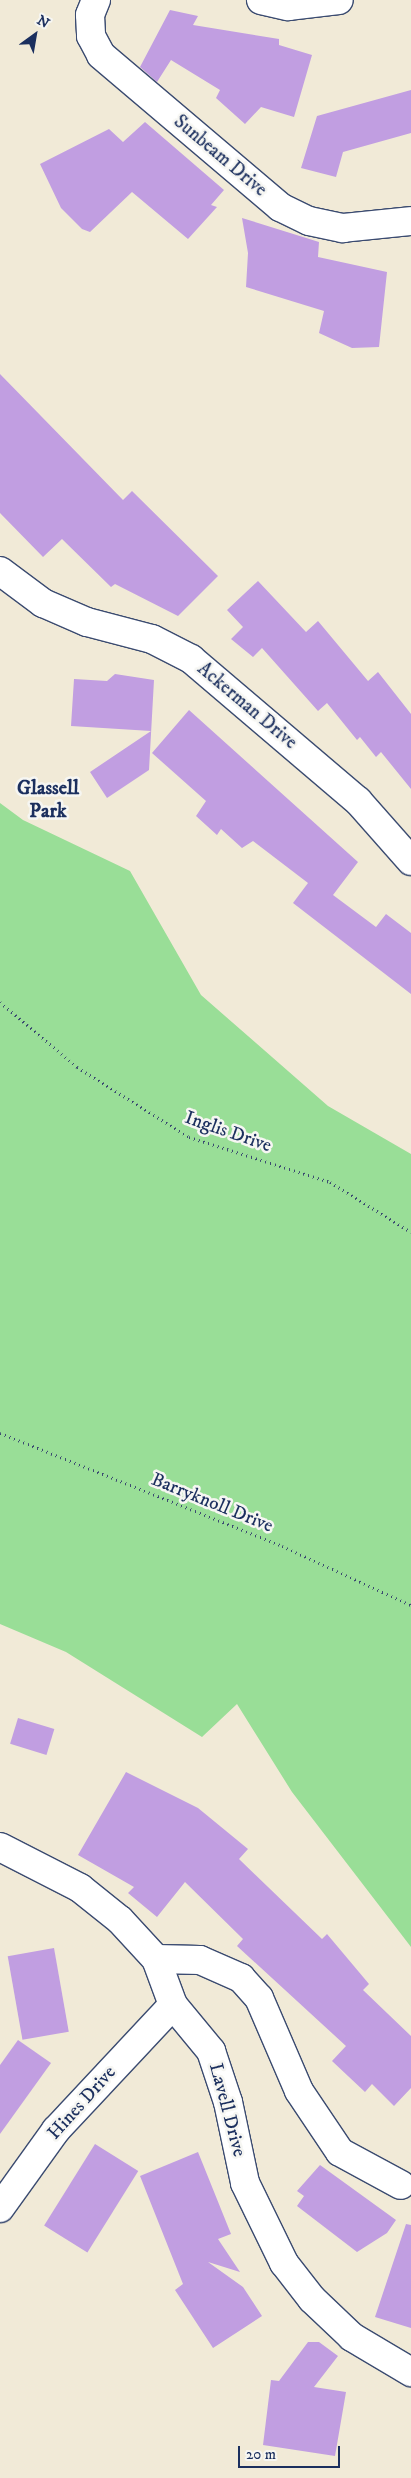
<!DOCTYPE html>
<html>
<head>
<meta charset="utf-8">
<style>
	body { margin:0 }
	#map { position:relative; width:411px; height:2478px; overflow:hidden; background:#f1ead7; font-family:"IM FELL DW Pica",serif }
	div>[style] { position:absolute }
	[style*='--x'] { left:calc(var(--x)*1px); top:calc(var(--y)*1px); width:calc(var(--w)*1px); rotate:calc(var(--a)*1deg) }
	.green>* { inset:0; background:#99de97 }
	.building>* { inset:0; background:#c19ee1; transform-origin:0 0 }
	.path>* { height:3px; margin-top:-1.5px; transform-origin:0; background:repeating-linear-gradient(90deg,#3b4b70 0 1px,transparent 0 5px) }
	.roads { filter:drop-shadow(1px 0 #3b4b70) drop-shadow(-1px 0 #3b4b70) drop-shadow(0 1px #3b4b70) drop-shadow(0 -1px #3b4b70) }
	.minor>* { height:28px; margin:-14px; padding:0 14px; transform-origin:14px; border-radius:14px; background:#fff }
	span { translate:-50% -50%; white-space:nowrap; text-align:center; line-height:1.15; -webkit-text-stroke:5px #f6f6f2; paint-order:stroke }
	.street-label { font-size:19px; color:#1b2f5e }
	.neighbourhood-label { font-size:20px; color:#1b2f5e; font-weight:700 }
	.north { position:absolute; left:10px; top:10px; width:50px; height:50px; -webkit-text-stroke:4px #f6f6f2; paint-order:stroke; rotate:32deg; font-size:14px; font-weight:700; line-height:20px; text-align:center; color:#1b2f5e }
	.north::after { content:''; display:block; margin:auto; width:18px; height:22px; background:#1b2f5e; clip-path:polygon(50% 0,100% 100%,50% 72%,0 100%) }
	.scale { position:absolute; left:238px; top:2446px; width:102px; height:22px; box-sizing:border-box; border:2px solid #1b2f5e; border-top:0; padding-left:6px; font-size:15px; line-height:18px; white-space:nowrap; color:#1b2f5e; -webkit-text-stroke:4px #f6f6f2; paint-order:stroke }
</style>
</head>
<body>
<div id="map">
	<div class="green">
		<div style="clip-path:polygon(0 803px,23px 820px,130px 871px,201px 995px,328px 1106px,411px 1154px,411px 1947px,292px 1792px,237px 1704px,202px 1737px,66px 1652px,0 1624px)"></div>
	</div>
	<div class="building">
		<div style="clip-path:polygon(170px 10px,198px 16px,193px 25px,279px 39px,279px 45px,312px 55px,294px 117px,261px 107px,245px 124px,216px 98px,220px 90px,171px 60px,157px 82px,140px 67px)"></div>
		<div style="clip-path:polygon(411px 90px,411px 133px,343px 152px,336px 177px,301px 168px,317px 116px)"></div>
		<div style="clip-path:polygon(145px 122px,224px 190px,211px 205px,217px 207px,188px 239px,132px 192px,90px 232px,82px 229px,61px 208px,40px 164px,109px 129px,123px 142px)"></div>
		<div style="clip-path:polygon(242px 218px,319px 242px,318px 257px,387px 272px,379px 347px,352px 348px,319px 333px,324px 311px,246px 287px,248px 253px)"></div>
		<div style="clip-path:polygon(0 374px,123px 500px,132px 491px,218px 576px,178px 616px,115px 584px,111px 587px,62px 539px,43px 557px,0 513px)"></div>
		<div style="clip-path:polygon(258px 581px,306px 632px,318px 621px,368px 681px,378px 672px,411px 714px,411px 789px,381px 752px,376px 757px,360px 737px,357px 740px,327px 703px,318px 711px,262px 648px,253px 657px,231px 639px,243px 627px,227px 610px)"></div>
		<div style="clip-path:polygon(115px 674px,154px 680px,149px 770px,107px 798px,90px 772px,151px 731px,71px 726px,74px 679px,107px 681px)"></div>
		<div style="clip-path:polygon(189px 710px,358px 862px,333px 895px,376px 927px,386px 914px,411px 933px,411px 994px,293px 903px,308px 883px,253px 841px,242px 848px,221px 829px,217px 835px,196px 816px,206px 801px,152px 753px)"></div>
		<div style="left:18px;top:1718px;width:38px;height:27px;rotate:17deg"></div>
		<div style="clip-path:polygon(126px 1772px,198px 1808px,248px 1849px,239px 1859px,322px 1939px,327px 1934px,369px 1984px,363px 1990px,411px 2036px,411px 2088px,394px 2106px,372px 2084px,365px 2092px,332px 2061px,346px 2046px,237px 1946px,243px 1939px,185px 1882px,157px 1917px,128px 1893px,134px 1887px,78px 1855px)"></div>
		<div style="left:54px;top:1948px;width:85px;height:47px;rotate:80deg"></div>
		<div style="clip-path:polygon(18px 2040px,51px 2063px,0 2134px,0 2065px)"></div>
		<div style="left:95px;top:2144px;width:51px;height:96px;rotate:32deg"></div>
		<div style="clip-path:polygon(198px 2152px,231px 2234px,218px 2239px,240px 2272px,208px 2262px,243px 2287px,262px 2316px,213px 2348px,175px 2290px,183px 2284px,140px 2176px)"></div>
		<div style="clip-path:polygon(320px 2165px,396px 2220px,387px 2233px,357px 2252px,297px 2206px,304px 2196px,297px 2191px)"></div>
		<div style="clip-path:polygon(406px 2224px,411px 2225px,411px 2328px,375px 2317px)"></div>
		<div style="clip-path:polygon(308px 2342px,319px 2342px,338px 2356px,314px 2387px,346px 2392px,335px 2456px,263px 2445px,271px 2380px,279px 2381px)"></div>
	</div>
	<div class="path">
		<div style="--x:0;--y:1002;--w:101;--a:40.2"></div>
		<div style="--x:77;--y:1067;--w:132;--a:32"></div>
		<div style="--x:189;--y:1137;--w:148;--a:17.7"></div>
		<div style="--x:330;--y:1182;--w:95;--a:31.7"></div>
		<div style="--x:0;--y:1433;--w:304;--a:21.8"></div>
		<div style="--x:282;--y:1546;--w:142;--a:24.6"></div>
	</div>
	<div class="roads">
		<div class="minor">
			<div style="--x:96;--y:0;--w:16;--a:112"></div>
			<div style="--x:90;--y:15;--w:21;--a:87"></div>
			<div style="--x:91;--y:36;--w:21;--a:62"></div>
			<div style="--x:101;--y:55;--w:235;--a:40.3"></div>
			<div style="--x:280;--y:207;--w:32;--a:26"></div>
			<div style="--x:309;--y:221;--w:35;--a:12"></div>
			<div style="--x:343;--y:228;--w:68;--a:-5.9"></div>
			<div style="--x:261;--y:0;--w:28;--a:13"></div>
			<div style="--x:288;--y:6;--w:51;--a:-6.7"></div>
			<div style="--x:0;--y:571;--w:54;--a:36.7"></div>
			<div style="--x:43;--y:603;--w:48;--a:23.4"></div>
			<div style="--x:87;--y:622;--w:67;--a:14.7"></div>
			<div style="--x:152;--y:639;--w:44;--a:27.1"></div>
			<div style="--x:191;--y:659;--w:219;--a:40.4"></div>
			<div style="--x:358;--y:801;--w:80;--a:48.5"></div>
			<div style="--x:0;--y:1847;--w:90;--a:27.1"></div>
			<div style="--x:80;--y:1888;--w:51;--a:38.7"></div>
			<div style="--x:120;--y:1920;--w:53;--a:47.3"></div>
			<div style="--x:156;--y:1959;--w:49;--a:69.7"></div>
			<div style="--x:173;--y:2005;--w:60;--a:50.4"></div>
			<div style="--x:211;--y:2051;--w:54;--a:71.6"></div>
			<div style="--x:228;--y:2102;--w:83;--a:78.1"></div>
			<div style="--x:245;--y:2183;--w:89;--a:64"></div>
			<div style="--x:284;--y:2263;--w:46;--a:52.1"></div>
			<div style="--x:312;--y:2299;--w:55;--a:43.5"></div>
			<div style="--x:352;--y:2337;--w:69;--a:30.7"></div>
			<div style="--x:156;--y:1959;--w:44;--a:1.3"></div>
			<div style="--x:200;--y:1960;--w:45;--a:23.7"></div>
			<div style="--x:241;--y:1978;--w:27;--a:48"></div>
			<div style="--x:259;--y:1998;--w:101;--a:66.7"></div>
			<div style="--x:299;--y:2091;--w:73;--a:56.1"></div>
			<div style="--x:340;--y:2152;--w:69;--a:28.4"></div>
			<div style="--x:0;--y:2208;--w:96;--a:-54.3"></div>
			<div style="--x:56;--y:2130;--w:171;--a:-46.9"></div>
		</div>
	</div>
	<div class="street-label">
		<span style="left:220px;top:156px;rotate:40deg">Sunbeam Drive</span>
		<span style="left:247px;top:706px;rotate:40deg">Ackerman Drive</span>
		<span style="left:228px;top:1132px;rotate:19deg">Inglis Drive</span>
		<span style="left:212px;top:1503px;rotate:22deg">Barryknoll Drive</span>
		<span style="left:82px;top:2103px;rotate:-48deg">Hines Drive</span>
		<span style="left:227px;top:2110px;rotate:75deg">Lavell Drive</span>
	</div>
	<div class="neighbourhood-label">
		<span style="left:48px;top:800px">Glassell<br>Park</span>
	</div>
	<div class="north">N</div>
	<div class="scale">20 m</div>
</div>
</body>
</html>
